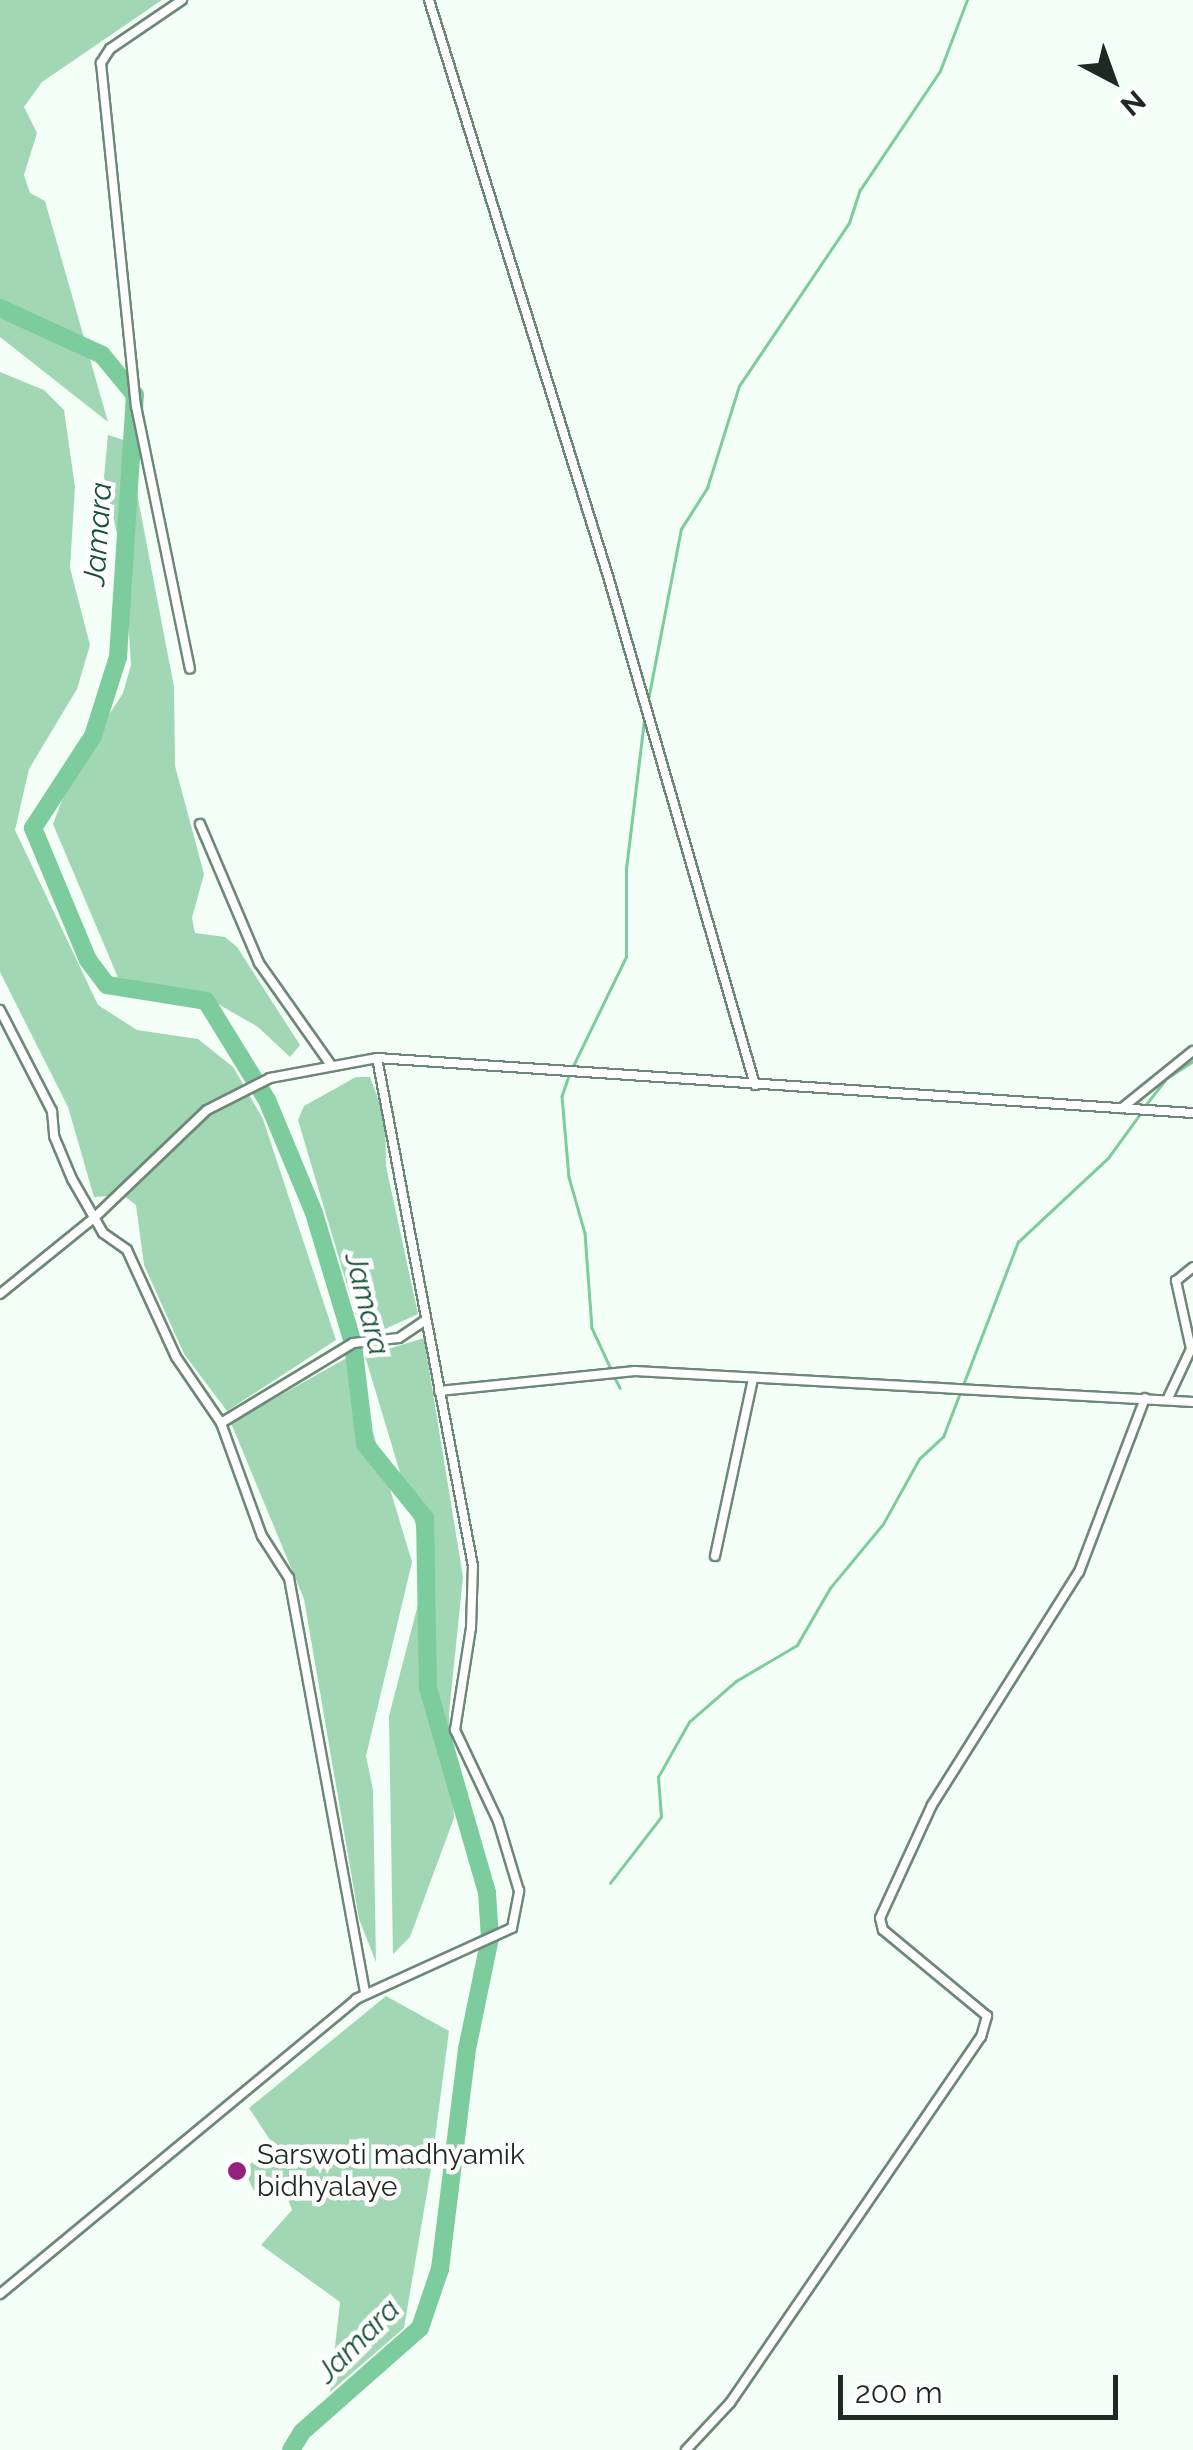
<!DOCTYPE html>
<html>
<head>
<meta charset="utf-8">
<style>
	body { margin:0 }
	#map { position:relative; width:1193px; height:2450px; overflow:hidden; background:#f3fff7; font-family:Raleway,sans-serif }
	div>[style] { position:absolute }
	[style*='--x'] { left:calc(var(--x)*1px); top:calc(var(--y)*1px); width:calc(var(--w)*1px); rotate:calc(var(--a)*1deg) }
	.green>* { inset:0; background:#a1d7b5 }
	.stream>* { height:2.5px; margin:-1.25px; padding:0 1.25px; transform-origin:1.25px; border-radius:1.25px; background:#7ccc9d }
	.river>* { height:18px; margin:-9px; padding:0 9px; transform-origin:9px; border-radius:9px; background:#7ccc9d }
	.roads { filter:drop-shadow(2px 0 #6e8877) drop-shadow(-2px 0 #6e8877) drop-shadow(0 2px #6e8877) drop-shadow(0 -2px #6e8877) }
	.minor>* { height:8px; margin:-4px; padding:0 4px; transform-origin:4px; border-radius:4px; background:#fff }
	.dots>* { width:28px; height:28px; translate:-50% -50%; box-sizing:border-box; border:5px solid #fff; border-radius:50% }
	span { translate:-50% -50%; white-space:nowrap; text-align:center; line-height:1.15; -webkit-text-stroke:9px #fff; paint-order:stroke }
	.poi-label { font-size:28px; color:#1e2922 }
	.left { translate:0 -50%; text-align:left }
	.water-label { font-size:30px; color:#165234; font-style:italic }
	.north { position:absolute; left:1063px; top:30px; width:100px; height:100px; -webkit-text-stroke:8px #fff; paint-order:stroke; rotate:139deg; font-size:28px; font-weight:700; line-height:40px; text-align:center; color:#1e2922 }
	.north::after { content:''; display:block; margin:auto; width:35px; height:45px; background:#1e2922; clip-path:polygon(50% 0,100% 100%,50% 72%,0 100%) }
	.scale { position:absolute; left:838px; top:2375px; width:280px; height:45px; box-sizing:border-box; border:5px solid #1e2922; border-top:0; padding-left:12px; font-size:30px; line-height:35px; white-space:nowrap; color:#1e2922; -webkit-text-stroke:8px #fff; paint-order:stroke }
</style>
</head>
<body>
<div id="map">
	<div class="green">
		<div style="clip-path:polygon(0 0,162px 0,42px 82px,24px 107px,37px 133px,24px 175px,30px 193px,45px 201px,108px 422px,0 337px)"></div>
		<div style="clip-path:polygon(0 372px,44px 390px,64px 410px,75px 487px,70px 568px,90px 645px,77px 689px,29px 769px,15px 830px,98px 1005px,137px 1030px,198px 1039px,233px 1067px,263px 1119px,336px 1340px,227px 1411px,184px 1354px,144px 1265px,136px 1205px,123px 1195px,94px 1197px,68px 1107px,0 972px)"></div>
		<div style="clip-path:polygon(108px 435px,127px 441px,174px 687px,175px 766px,204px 874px,192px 918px,195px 933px,225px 937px,237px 947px,300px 1045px,290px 1057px,258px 1027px,218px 1004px,122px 987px,53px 824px,74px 769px,123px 693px,131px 665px,125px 568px,104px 477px)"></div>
		<div style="clip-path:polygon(356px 1077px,370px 1077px,385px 1118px,386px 1166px,418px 1314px,374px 1334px,360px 1329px,298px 1120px,304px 1106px)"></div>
		<div style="clip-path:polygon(424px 1338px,463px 1577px,449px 1713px,454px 1818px,410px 1937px,393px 1954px,389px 1716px,428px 1566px,365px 1356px)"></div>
		<div style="clip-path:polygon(350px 1356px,412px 1562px,366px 1756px,373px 1790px,376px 1962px,359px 1919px,304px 1599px,231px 1423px)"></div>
		<div style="clip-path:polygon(386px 1996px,449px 2031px,431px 2169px,404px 2328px,330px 2392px,340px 2302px,261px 2245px,292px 2210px,281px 2180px,254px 2191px,244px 2170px,272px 2143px,249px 2108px)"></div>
	</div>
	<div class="stream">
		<div style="--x:648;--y:700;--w:174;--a:-79.1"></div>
		<div style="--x:681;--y:529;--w:49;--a:-57.6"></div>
		<div style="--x:707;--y:488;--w:107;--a:-72.6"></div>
		<div style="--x:739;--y:386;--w:197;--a:-56"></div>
		<div style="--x:849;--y:223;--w:35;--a:-72"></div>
		<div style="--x:860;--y:190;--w:143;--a:-56.1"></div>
		<div style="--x:940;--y:71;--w:76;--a:-69.2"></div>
		<div style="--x:572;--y:1068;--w:123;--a:-64.1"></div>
		<div style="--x:626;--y:957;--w:88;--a:-90"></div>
		<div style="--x:626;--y:869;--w:158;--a:-83.1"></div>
		<div style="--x:569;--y:1076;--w:21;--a:109"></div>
		<div style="--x:562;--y:1096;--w:81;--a:85.1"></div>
		<div style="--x:569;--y:1177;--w:58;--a:74.1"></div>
		<div style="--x:585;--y:1233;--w:95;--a:85.8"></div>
		<div style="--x:592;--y:1328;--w:45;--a:65.1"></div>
		<div style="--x:1144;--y:1107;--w:37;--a:-52"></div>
		<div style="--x:1167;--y:1078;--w:31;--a:-33"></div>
		<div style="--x:614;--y:1376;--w:13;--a:63"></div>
		<div style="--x:610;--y:1883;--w:83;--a:-52.3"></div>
		<div style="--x:661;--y:1817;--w:40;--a:-94.3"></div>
		<div style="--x:658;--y:1777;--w:63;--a:-60.6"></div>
		<div style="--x:689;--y:1722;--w:62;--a:-41.1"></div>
		<div style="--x:736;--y:1681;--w:71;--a:-30.5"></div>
		<div style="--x:797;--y:1645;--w:66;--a:-59.9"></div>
		<div style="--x:830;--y:1588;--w:83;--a:-50.4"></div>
		<div style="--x:883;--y:1524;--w:74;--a:-61"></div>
		<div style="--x:919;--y:1459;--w:33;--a:-43"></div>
		<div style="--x:943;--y:1437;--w:209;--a:-69"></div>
		<div style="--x:1018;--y:1242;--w:123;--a:-43"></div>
		<div style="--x:1108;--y:1158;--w:54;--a:-54"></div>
	</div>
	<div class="river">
		<div style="--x:0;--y:308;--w:112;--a:24.7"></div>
		<div style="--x:102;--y:355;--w:52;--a:50.5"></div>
		<div style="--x:135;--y:395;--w:263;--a:93.7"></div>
		<div style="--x:118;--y:657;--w:83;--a:107.6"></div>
		<div style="--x:93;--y:736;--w:110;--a:123.1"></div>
		<div style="--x:33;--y:828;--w:143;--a:67.4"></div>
		<div style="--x:88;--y:960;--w:31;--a:53"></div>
		<div style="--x:107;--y:985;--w:100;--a:9.2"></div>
		<div style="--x:206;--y:1001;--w:116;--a:58.4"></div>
		<div style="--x:267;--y:1100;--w:122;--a:67.4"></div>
		<div style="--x:314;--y:1213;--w:136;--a:73.3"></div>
		<div style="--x:353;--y:1343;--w:102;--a:83.2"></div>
		<div style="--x:365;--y:1444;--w:95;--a:51"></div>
		<div style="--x:425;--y:1518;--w:170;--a:89"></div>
		<div style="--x:428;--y:1688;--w:213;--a:73.9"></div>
		<div style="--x:487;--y:1893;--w:45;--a:86.2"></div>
		<div style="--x:490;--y:1938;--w:113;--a:101.7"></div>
		<div style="--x:467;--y:2049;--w:222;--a:97"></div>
		<div style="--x:440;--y:2269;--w:62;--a:108.7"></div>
		<div style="--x:420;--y:2328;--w:157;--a:138.6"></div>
		<div style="--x:302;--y:2432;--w:21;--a:121"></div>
	</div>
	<div class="roads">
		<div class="minor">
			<div style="--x:182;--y:0;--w:87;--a:145.8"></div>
			<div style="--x:110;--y:49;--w:17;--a:123"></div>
			<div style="--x:101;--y:63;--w:345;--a:84.2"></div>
			<div style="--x:136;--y:406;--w:268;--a:78.4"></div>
			<div style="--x:429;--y:0;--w:603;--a:72.74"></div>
			<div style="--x:608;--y:576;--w:530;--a:73.89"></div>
			<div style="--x:200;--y:824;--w:151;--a:67"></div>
			<div style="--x:259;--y:963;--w:125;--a:54.8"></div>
			<div style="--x:0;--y:1010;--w:114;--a:62.8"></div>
			<div style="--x:52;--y:1111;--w:25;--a:85"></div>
			<div style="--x:54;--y:1136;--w:47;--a:67.3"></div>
			<div style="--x:72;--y:1179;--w:62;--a:60.1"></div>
			<div style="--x:103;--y:1233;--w:29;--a:35"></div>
			<div style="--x:127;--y:1250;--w:118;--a:65.4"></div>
			<div style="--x:176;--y:1357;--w:80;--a:55.7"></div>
			<div style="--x:221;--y:1423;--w:120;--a:70.1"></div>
			<div style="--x:262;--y:1536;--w:50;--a:57.3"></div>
			<div style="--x:289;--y:1578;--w:422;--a:79.6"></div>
			<div style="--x:1122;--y:1108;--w:91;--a:-38.8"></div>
			<div style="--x:0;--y:1294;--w:121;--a:-39"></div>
			<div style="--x:94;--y:1218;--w:156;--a:-43.7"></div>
			<div style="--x:207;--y:1110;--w:71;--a:-26.9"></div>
			<div style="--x:270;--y:1078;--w:109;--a:-10.6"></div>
			<div style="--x:439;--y:1391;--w:197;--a:-5.8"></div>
			<div style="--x:635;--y:1371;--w:559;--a:3.18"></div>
			<div style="--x:1168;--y:1398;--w:54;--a:-64.9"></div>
			<div style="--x:1191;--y:1349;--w:70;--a:-102.4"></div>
			<div style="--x:1176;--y:1281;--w:22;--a:-39"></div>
			<div style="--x:221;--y:1423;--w:154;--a:-31.2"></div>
			<div style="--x:353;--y:1343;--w:46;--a:-6.2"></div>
			<div style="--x:399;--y:1338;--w:32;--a:-34"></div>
			<div style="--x:715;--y:1556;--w:181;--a:-77.9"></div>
			<div style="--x:0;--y:2294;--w:462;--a:-39.6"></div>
			<div style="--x:356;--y:1999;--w:171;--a:-24.5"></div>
			<div style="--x:512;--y:1928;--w:38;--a:-79"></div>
			<div style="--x:519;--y:1891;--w:73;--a:-106.7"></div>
			<div style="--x:498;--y:1821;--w:101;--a:-115.3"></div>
			<div style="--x:455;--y:1730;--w:103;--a:-81.1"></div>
			<div style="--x:471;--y:1628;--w:62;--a:-88.2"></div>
			<div style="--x:473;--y:1566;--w:517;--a:-100.7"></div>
			<div style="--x:377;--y:1058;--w:818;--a:3.86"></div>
			<div style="--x:686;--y:2450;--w:64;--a:-46.9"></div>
			<div style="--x:730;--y:2403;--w:444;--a:-55.6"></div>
			<div style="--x:981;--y:2037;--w:22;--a:-74"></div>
			<div style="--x:987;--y:2016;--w:135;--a:-140.4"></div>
			<div style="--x:883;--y:1930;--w:12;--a:-104"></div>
			<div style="--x:880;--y:1918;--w:124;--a:-65.3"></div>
			<div style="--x:932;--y:1805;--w:275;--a:-57.8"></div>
			<div style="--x:1079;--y:1572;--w:186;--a:-69.2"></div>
		</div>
	</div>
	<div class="dots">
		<div style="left:237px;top:2171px;background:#95217f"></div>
	</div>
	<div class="poi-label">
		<span class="left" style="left:257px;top:2171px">Sarswoti madhyamik<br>bidhyalaye</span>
	</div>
	<div class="water-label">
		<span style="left:98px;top:534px;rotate:-86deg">Jamara</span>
		<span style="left:367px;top:1304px;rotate:76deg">Jamara</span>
		<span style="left:358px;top:2341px;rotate:-45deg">Jamara</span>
	</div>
	<div class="north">N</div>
	<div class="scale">200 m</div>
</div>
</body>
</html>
